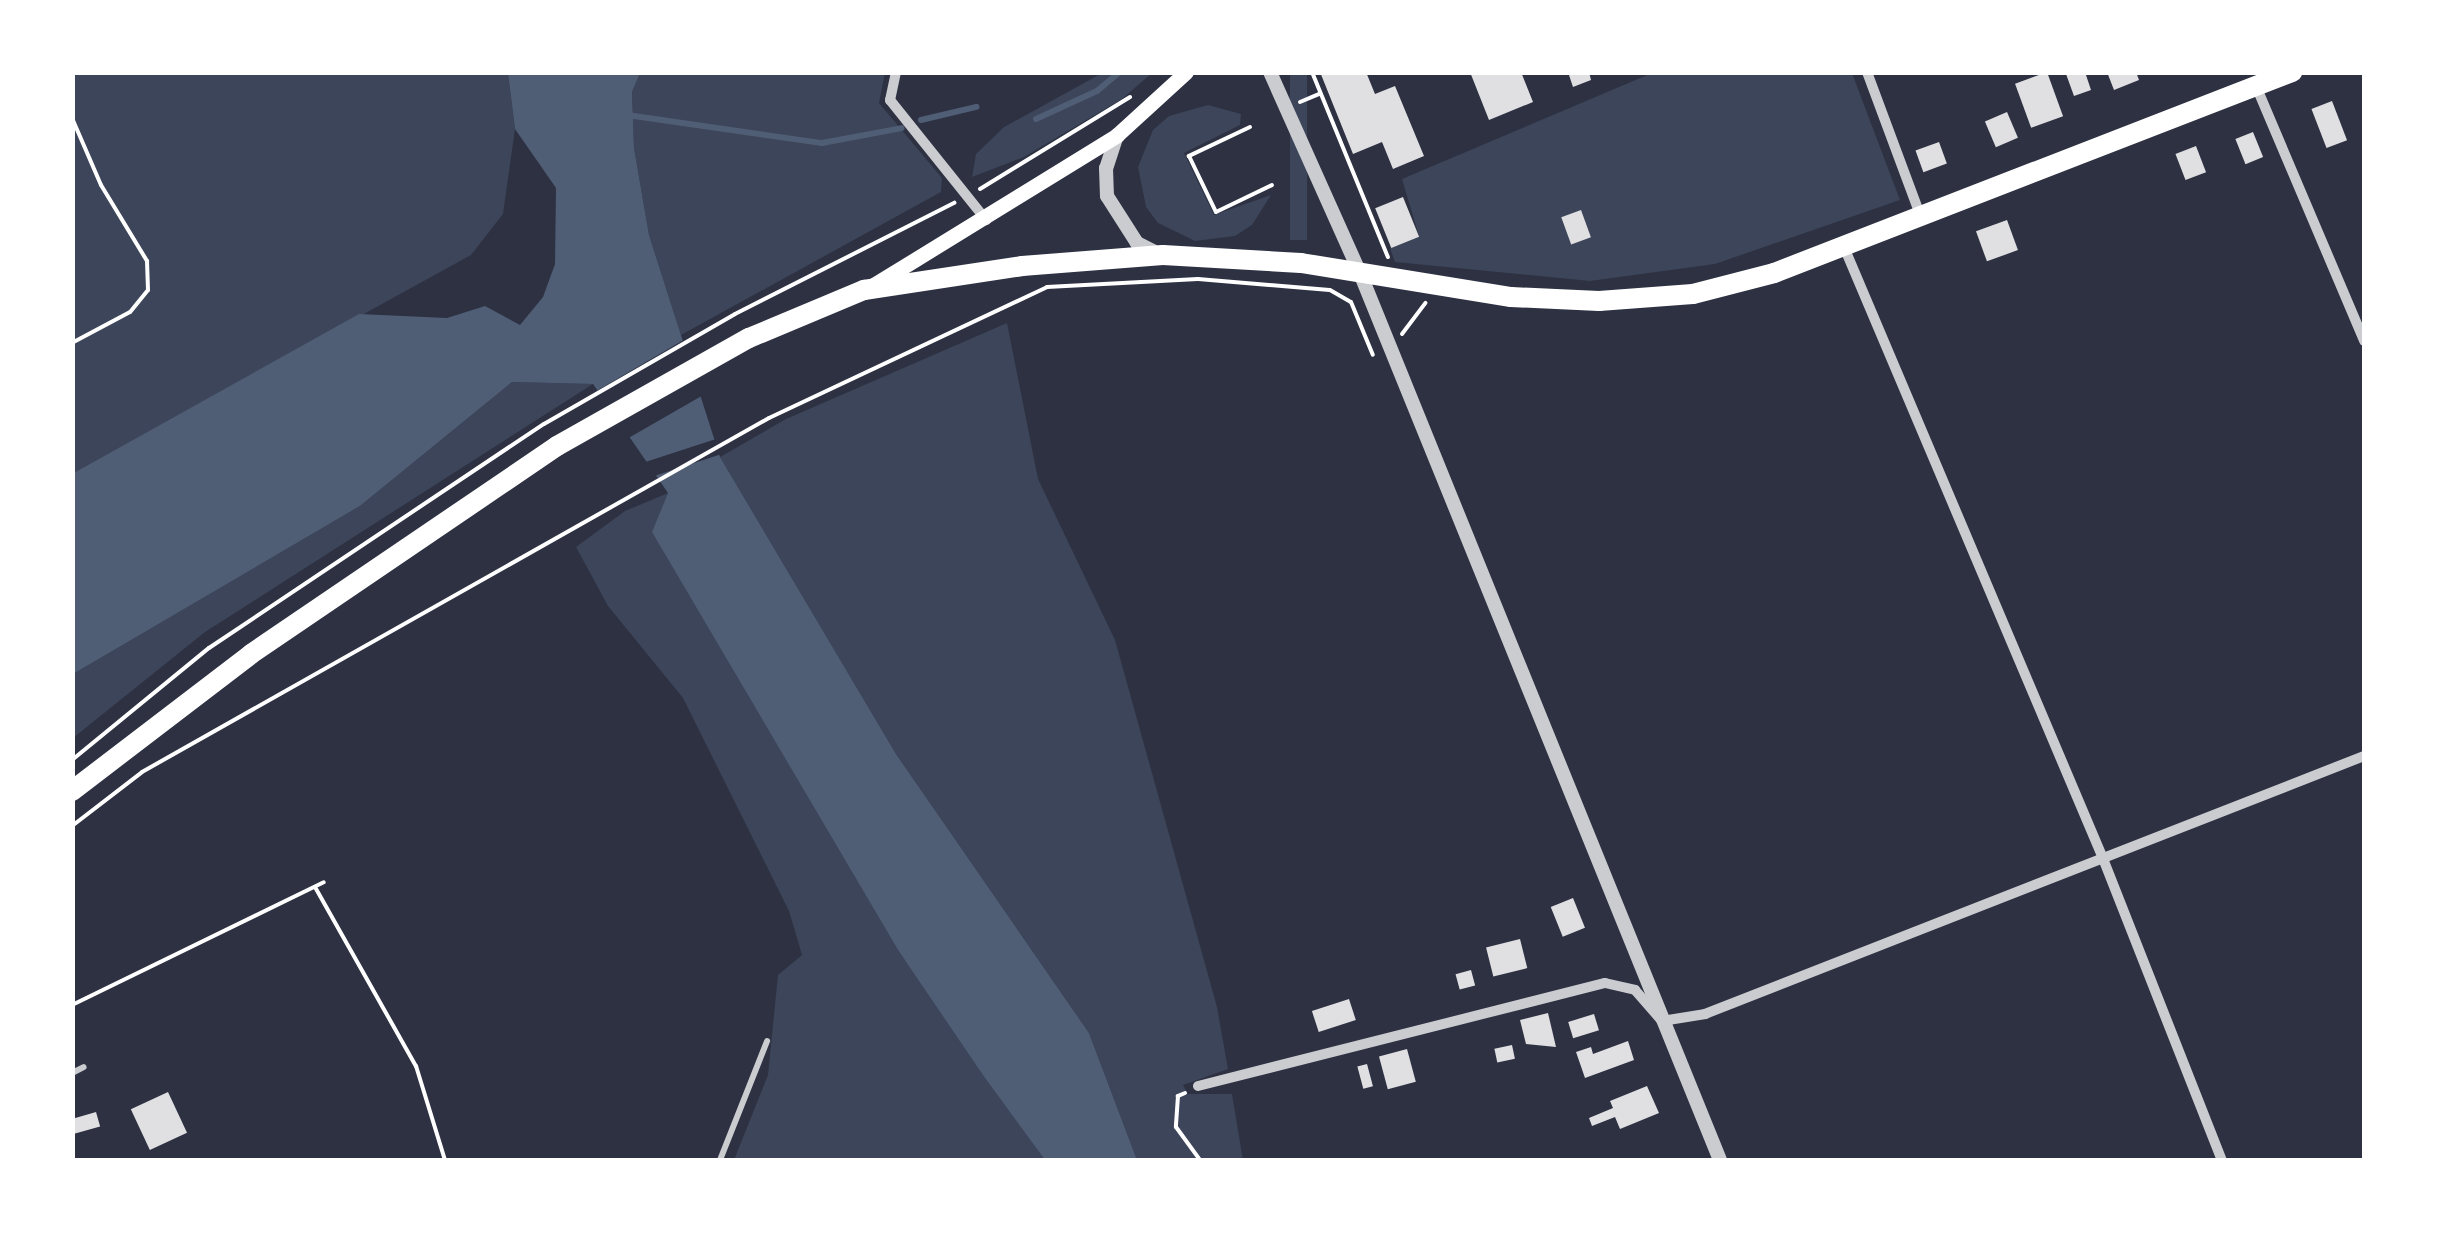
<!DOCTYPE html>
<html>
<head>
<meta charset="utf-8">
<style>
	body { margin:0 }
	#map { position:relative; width:2437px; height:1233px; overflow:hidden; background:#2d3142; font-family:"Fira Sans",sans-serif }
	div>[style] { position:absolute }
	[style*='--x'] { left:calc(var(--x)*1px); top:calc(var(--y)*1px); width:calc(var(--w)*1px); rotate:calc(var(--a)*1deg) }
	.green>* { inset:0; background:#3c4559; transform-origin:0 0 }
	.water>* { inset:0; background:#4f5d75 }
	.pier>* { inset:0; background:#2d3142; transform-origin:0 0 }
	.stream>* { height:6px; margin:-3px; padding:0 3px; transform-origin:3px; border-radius:3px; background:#4f5d75 }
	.building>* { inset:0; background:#e0e0e3; transform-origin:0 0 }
	.path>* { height:4px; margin:-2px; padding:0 2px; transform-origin:2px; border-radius:2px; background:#fff }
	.service>* { height:6px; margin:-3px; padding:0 3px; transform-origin:3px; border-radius:3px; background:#caccd0 }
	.minor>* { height:10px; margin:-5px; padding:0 5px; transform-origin:5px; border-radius:5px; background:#caccd0 }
	.tertiary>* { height:14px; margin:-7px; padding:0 7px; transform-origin:7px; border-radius:7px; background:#caccd0 }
	.secondary>* { height:15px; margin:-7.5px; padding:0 7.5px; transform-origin:7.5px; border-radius:7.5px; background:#fff }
	.trunk>* { height:20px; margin:-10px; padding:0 10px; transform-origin:10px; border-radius:10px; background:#fff }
	span { translate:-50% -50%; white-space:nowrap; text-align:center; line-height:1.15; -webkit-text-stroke:8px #fff; paint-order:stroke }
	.frame { position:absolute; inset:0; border:75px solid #fff; pointer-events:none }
</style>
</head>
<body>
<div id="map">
	<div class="green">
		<div style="clip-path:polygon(1104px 72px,1152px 73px,1122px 99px,1024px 157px,972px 177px,976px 154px,1004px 127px)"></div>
		<div style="clip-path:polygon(73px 73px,508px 73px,515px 129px,503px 214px,471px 255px,73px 474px)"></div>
		<div style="clip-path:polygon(640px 73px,885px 73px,879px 103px,942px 178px,941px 192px,681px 335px,649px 235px,634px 148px,632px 92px)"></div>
		<div style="left:1290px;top:73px;width:17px;height:167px"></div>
		<div style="clip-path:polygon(1652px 73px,1852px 73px,1900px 200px,1715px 264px,1590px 281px,1395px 262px,1390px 248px,1419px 236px,1402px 179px)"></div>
		<div style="clip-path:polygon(1208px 105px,1241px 114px,1240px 125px,1184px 153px,1214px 215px,1271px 195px,1252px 225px,1235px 236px,1195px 241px,1158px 223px,1146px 207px,1138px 167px,1153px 130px,1169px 116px)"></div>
		<div style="clip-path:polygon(1007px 323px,1038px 479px,1115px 640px,1217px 1007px,1228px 1069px,1183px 1085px,1188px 1094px,1232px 1094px,1243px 1160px,1137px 1160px,1089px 1033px,896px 754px,720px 457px,786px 419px)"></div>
		<div style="clip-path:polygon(512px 382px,593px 384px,205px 632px,73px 738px,73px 674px,360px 506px)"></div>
		<div style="clip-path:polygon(668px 493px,653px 532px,898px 950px,1045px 1160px,734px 1160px,768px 1075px,778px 975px,802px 955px,789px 911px,683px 698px,608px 606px,576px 547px,625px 511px)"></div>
	</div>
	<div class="water">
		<div style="clip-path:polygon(508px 73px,640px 73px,632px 92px,634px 148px,649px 235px,720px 457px,896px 754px,1089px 1033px,1137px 1160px,1045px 1160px,983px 1075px,898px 950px,652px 532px,668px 493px,593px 384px,512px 382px,360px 506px,73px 674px,72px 474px,359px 314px,447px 318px,485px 306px,520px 325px,543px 297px,555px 264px,556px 188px,515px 129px)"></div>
	</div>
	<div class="pier">
		<div style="clip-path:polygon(687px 338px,705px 394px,625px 440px,593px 393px)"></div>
		<div style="left:719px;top:438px;width:16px;height:79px;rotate:72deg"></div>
	</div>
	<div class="stream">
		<div style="--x:627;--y:115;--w:197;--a:8.2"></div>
		<div style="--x:822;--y:143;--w:81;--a:-10.6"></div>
		<div style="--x:1036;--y:119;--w:67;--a:-24.7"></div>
		<div style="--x:1097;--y:91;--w:30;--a:-40"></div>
		<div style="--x:921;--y:120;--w:57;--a:-13.3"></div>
	</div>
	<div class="building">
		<div style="clip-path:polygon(1320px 72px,1366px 72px,1375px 94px,1395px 86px,1424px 156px,1393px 169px,1382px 142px,1353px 154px)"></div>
		<div style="clip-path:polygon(1470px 72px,1521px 72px,1533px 102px,1489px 120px)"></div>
		<div style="clip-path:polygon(1568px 72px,1589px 72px,1591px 80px,1573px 87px)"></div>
		<div style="left:2047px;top:72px;width:47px;height:34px;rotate:70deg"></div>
		<div style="clip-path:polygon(2085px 72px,2091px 90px,2074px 96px,2066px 74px)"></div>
		<div style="clip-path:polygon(2107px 72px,2136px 72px,2139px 80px,2114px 90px)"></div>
		<div style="left:2332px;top:101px;width:42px;height:22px;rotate:69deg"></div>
		<div style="left:2007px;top:112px;width:28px;height:24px;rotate:67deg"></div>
		<div style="left:2253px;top:132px;width:27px;height:19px;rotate:68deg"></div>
		<div style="left:1939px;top:142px;width:23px;height:25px;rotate:70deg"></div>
		<div style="left:2196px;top:146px;width:28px;height:22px;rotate:69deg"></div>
		<div style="left:1403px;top:197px;width:43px;height:30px;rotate:68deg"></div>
		<div style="left:1581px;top:210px;width:29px;height:21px;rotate:70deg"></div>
		<div style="left:2007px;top:220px;width:32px;height:33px;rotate:70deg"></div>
		<div style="left:1573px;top:898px;width:32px;height:24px;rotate:68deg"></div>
		<div style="left:1520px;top:939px;width:30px;height:35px;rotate:76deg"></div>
		<div style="left:1471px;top:970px;width:16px;height:16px;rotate:75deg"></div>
		<div style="left:1349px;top:999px;width:22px;height:39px;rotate:72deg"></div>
		<div style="clip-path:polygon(1548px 1013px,1556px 1047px,1526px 1044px,1520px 1020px)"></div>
		<div style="left:1594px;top:1014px;width:17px;height:27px;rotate:73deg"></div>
		<div style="clip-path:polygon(1628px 1041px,1634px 1060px,1585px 1078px,1576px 1052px,1591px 1047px,1593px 1054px)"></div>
		<div style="left:1512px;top:1045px;width:14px;height:18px;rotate:78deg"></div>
		<div style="left:1407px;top:1049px;width:34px;height:29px;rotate:75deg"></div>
		<div style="left:1367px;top:1064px;width:23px;height:10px;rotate:75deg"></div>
		<div style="clip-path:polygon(1647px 1086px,1659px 1113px,1620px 1129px,1615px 1117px,1592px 1126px,1589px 1118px,1613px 1108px,1610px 1101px)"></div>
		<div style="left:168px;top:1092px;width:45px;height:41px;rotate:65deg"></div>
		<div style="left:96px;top:1112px;width:15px;height:26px;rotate:74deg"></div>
	</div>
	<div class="path">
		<div style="--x:1312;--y:72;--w:200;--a:67.7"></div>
		<div style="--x:1300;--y:102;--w:21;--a:-23"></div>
		<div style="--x:72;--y:118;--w:73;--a:66.6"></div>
		<div style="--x:101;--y:185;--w:89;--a:58.8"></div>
		<div style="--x:147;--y:261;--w:29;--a:88"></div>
		<div style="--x:148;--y:290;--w:28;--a:129"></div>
		<div style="--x:130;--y:312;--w:66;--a:151.9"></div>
		<div style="--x:1250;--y:127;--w:68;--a:154.6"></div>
		<div style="--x:1189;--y:156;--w:62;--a:64.3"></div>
		<div style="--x:1216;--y:212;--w:62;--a:-25.7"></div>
		<div style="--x:980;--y:189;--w:176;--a:-31.5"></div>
		<div style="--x:1402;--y:334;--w:39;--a:-53"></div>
		<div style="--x:72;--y:760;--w:177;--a:-39.3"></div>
		<div style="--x:209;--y:648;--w:403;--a:-33.8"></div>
		<div style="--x:544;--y:424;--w:220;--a:-29.9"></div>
		<div style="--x:735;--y:314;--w:246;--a:-26.9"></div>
		<div style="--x:72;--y:826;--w:88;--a:-37.6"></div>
		<div style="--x:142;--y:772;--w:720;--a:-29.45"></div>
		<div style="--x:769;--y:418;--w:307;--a:-25.2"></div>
		<div style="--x:1047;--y:287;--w:151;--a:-3"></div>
		<div style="--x:1198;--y:279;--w:132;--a:4.8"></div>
		<div style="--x:1330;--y:290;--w:24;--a:30"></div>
		<div style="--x:1351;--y:302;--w:57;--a:67.5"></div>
		<div style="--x:315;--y:887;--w:206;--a:60.6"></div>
		<div style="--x:416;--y:1066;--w:98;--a:72.9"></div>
		<div style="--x:72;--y:1005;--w:280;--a:-26"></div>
		<div style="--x:1185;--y:1093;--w:8;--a:157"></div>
		<div style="--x:1178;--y:1096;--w:31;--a:94"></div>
		<div style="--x:1176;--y:1127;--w:41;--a:54"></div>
	</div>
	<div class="service">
		<div style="--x:72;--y:1073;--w:13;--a:-27"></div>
		<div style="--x:720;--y:1160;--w:128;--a:-68.4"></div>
	</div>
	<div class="minor">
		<div style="--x:896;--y:72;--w:29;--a:102"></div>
		<div style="--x:890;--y:100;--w:154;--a:51.3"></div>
		<div style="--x:1867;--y:72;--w:155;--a:69.6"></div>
		<div style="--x:2256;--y:86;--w:277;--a:67"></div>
		<div style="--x:1844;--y:247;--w:661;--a:67.04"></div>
		<div style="--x:2102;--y:856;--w:327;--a:68.5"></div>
		<div style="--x:1198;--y:1086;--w:420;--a:-14.2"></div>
		<div style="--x:1605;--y:983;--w:31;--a:13"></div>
		<div style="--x:1635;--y:990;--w:41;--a:48.9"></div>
		<div style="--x:1662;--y:1021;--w:44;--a:-9.2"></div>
		<div style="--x:1705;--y:1014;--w:708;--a:-21.38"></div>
	</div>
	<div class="tertiary">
		<div style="--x:1270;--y:72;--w:220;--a:65.9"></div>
		<div style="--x:1360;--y:273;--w:957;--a:67.91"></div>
		<div style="--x:1117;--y:135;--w:35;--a:108"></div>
		<div style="--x:1106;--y:168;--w:28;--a:88"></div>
		<div style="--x:1107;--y:196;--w:56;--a:57.4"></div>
		<div style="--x:1137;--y:243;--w:25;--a:27"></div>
	</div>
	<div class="secondary">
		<div style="--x:872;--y:286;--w:288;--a:-31.6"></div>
		<div style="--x:1117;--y:135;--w:93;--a:-42.4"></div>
	</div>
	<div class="trunk">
		<div style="--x:72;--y:791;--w:225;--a:-37.4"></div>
		<div style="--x:251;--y:654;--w:370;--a:-34.2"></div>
		<div style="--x:557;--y:446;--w:220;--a:-29.4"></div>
		<div style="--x:749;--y:338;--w:125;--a:-22.7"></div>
		<div style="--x:864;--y:290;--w:160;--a:-8.6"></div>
		<div style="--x:1022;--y:266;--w:141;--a:-4.5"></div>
		<div style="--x:1163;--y:255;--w:138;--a:3.3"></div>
		<div style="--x:1301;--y:263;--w:213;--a:9.2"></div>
		<div style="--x:1511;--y:297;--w:88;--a:2.6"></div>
		<div style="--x:1599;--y:301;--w:94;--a:-4.3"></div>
		<div style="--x:1693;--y:294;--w:84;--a:-14.5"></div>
		<div style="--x:1774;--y:273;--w:556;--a:-21.21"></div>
	</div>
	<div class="frame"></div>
</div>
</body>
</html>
